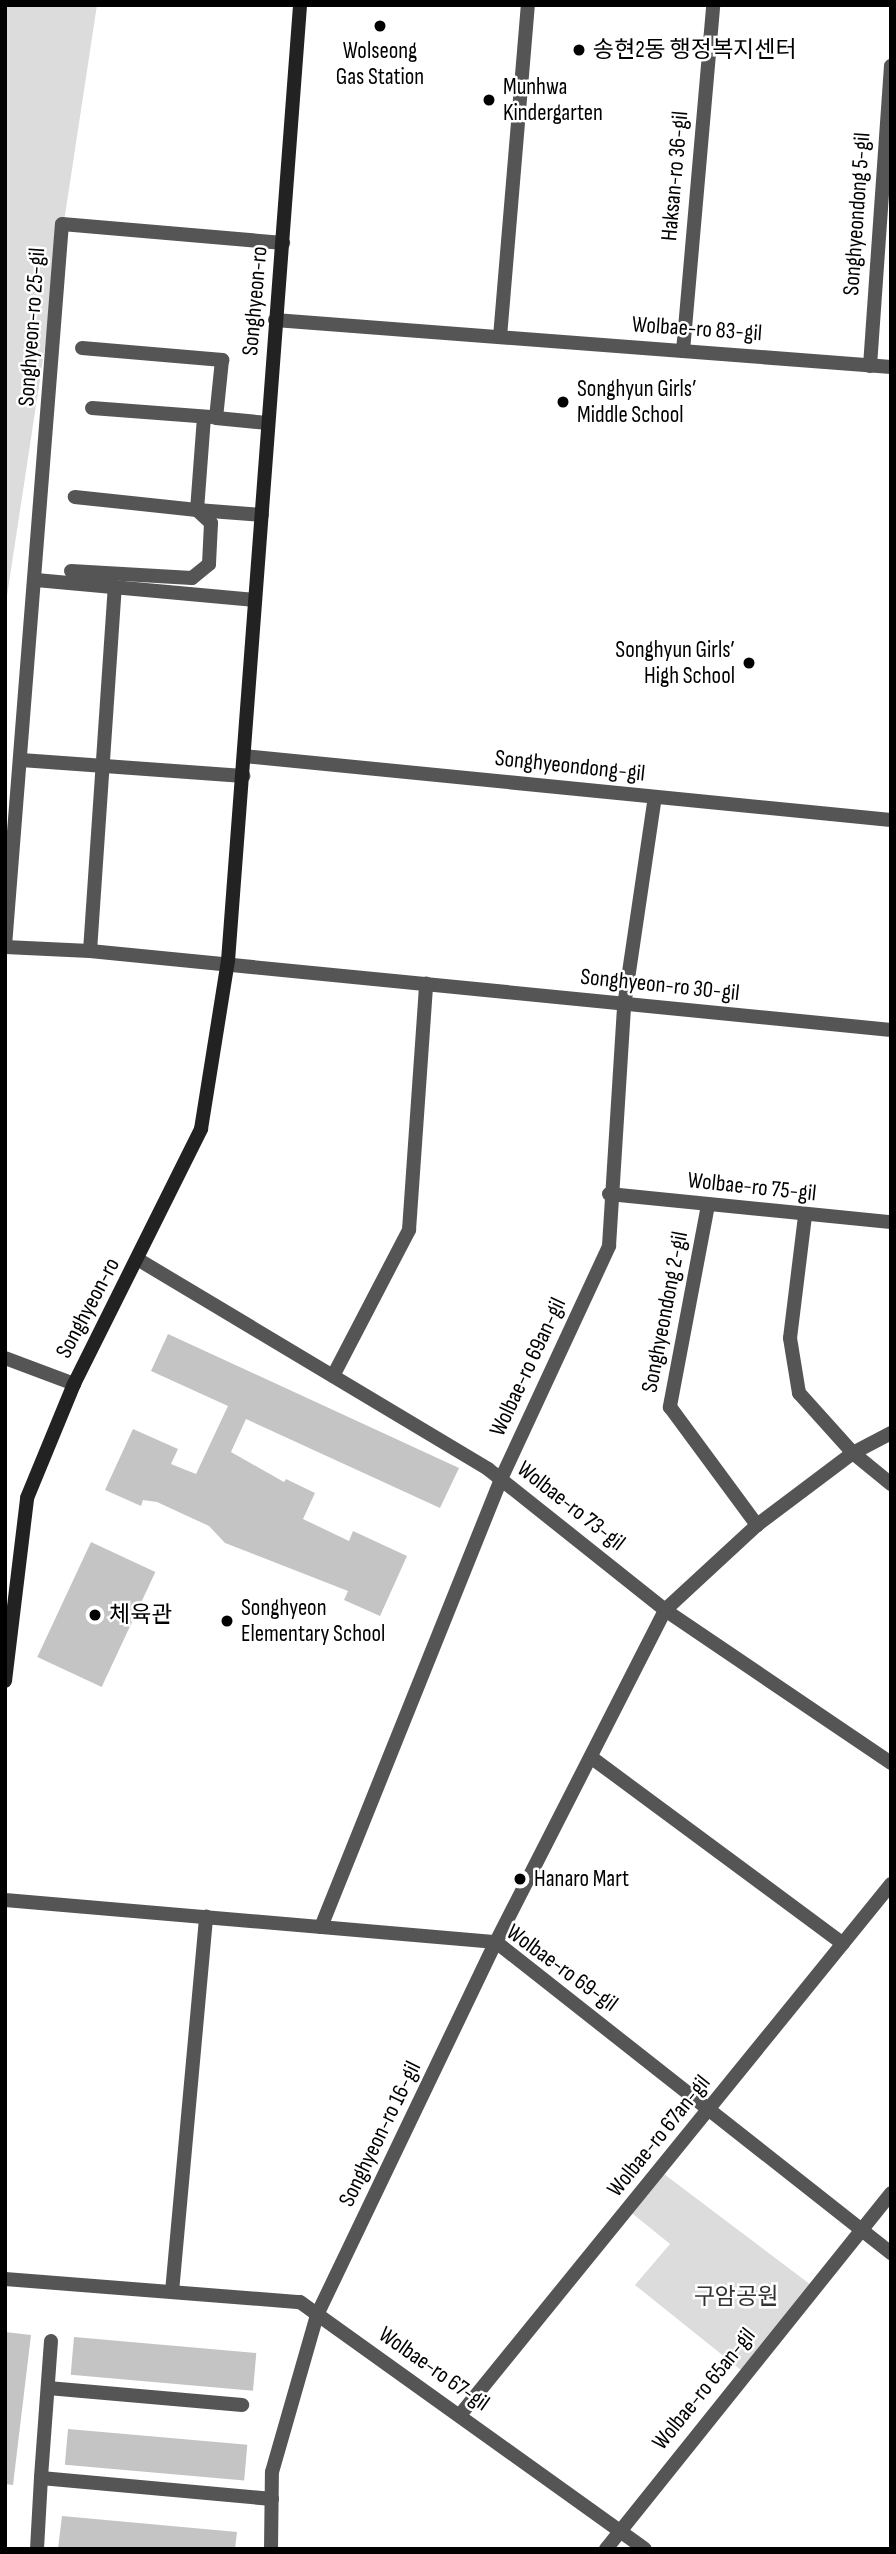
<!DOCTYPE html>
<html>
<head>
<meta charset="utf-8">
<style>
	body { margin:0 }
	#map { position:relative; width:896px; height:2554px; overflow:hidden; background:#fff; font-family:"Sofia Sans Condensed","Noto Sans KR",sans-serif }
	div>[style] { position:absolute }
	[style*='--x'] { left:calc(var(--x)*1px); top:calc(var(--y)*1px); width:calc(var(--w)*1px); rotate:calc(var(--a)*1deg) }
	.green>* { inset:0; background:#dcdcdc }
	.building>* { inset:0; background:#c4c4c4; transform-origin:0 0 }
	.minor>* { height:14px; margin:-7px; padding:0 7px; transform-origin:7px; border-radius:7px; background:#555 }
	.secondary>* { height:14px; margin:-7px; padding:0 7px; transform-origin:7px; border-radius:7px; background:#222 }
	.dots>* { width:19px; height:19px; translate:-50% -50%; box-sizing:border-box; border:4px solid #fff; border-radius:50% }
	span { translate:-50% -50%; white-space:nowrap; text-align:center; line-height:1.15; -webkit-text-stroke:5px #fff; paint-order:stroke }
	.poi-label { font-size:23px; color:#000 }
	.left { translate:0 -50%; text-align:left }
	.right { translate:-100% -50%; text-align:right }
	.street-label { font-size:23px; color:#000 }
	.park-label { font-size:23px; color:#333 }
	.frame { position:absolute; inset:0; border:7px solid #000; pointer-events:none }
</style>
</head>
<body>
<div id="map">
	<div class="green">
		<div style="clip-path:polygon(5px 5px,97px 5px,5px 609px)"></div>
		<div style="clip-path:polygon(660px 2171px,815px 2288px,746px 2374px,635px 2285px,670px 2244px,628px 2210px)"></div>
	</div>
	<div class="building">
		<div style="clip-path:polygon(168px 1334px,459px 1468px,440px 1508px,246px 1419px,231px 1452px,284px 1482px,286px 1479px,315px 1493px,303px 1519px,349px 1541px,353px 1531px,407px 1556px,380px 1616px,344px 1600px,348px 1591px,225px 1543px,209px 1526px,157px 1502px,143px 1500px,141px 1506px,105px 1490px,133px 1429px,178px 1449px,171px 1464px,196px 1474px,228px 1406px,151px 1371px)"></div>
		<div style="left:91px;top:1542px;width:71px;height:127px;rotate:25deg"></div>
		<div style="clip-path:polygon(5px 2332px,31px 2335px,13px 2485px,5px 2484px)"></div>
		<div style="left:74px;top:2337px;width:183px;height:38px;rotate:5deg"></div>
		<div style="left:68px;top:2429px;width:180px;height:36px;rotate:5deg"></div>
		<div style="clip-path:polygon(62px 2516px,237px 2532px,235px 2549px,58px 2549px)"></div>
	</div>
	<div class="minor">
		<div style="--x:275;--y:320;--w:618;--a:4.36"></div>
		<div style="--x:500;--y:337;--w:333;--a:-85.2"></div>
		<div style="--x:82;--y:348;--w:141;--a:4.9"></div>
		<div style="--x:222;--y:360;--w:58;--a:95.9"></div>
		<div style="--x:216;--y:418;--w:52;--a:5.5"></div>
		<div style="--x:683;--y:351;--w:347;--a:-85"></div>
		<div style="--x:870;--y:366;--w:301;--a:-86"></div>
		<div style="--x:92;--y:408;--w:119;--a:4.3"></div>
		<div style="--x:204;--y:417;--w:93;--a:94.3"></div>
		<div style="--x:197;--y:510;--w:65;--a:4.4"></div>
		<div style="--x:71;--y:571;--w:121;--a:3.3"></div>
		<div style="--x:192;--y:578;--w:22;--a:-39"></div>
		<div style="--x:209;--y:564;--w:41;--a:-87.2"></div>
		<div style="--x:211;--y:523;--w:19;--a:-137"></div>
		<div style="--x:197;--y:510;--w:123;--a:-173.9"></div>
		<div style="--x:36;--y:580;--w:220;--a:5.2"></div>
		<div style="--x:244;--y:756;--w:650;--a:5.65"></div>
		<div style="--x:21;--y:760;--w:223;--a:4.1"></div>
		<div style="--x:5;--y:946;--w:724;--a:-85.49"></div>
		<div style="--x:62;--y:224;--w:222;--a:4.9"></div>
		<div style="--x:5;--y:947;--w:85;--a:2.7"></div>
		<div style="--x:90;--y:951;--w:365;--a:-86.1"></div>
		<div style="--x:90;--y:951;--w:805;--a:5.63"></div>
		<div style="--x:609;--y:1194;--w:283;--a:5.7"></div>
		<div style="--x:708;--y:1205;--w:206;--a:100.7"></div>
		<div style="--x:670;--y:1407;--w:147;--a:53.6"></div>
		<div style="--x:805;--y:1216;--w:123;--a:97"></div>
		<div style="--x:790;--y:1338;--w:56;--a:80.7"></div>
		<div style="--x:799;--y:1393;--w:81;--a:48"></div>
		<div style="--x:853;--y:1453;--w:49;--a:39.2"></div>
		<div style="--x:139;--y:1260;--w:407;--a:30.9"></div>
		<div style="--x:488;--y:1469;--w:226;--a:38.5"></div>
		<div style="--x:665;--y:1610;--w:273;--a:34.1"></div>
		<div style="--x:5;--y:1358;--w:74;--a:20.6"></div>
		<div style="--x:333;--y:1376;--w:165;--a:-62.5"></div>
		<div style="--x:409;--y:1230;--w:247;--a:-86"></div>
		<div style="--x:592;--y:1758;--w:312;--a:36.5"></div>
		<div style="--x:5;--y:1900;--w:493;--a:4.9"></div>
		<div style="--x:496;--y:1942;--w:503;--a:38.21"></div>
		<div style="--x:321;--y:1927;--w:483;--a:-68.1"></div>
		<div style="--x:501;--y:1479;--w:257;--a:-65.1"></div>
		<div style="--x:609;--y:1246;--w:240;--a:-86.4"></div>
		<div style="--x:624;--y:1006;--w:211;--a:-81.6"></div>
		<div style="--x:5;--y:2279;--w:296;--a:4.5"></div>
		<div style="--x:300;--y:2302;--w:424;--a:35.6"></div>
		<div style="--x:172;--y:2292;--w:377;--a:-84.8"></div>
		<div style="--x:51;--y:2341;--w:137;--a:94.2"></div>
		<div style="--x:41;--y:2478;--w:232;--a:5.2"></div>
		<div style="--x:48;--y:2388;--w:195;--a:5"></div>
		<div style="--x:460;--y:2415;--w:684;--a:-50.93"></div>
		<div style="--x:37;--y:2549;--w:71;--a:-86.8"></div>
		<div style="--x:271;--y:2549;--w:77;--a:-89.3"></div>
		<div style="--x:272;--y:2472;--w:163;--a:-74"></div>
		<div style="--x:317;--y:2315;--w:414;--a:-64.4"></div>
		<div style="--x:496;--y:1942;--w:373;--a:-63"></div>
		<div style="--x:665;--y:1610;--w:125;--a:-42.7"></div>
		<div style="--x:757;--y:1525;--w:120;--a:-36.9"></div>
		<div style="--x:853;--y:1453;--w:43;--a:-27.8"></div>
		<div style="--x:606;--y:2549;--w:456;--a:-51.3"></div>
	</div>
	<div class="secondary">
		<div style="--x:5;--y:1681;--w:184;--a:-83.1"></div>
		<div style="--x:27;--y:1498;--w:123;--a:-67.6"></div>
		<div style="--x:74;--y:1384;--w:285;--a:-63.5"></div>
		<div style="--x:201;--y:1129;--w:170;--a:-80.9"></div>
		<div style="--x:228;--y:961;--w:959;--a:-85.69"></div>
	</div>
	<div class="dots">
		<div style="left:380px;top:26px;background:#000"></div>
		<div style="left:579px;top:50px;background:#000"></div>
		<div style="left:489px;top:100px;background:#000"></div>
		<div style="left:563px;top:402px;background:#000"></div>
		<div style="left:749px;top:663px;background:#000"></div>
		<div style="left:95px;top:1615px;background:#000"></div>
		<div style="left:227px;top:1621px;background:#000"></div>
		<div style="left:520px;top:1879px;background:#000"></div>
	</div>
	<div class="poi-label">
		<span class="left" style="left:593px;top:50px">송현2동 행정복지센터</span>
		<span style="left:380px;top:64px">Wolseong<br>Gas Station</span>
		<span class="left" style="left:503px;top:100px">Munhwa<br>Kindergarten</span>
		<span class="left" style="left:577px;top:402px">Songhyun Girls’<br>Middle School</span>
		<span class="right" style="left:735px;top:663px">Songhyun Girls’<br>High School</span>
		<span class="left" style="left:241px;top:1621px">Songhyeon<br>Elementary School</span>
		<span class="left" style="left:109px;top:1615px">체육관</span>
		<span class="left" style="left:534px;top:1879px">Hanaro Mart</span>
	</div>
	<div class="street-label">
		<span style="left:675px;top:176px;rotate:-85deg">Haksan-ro 36-gil</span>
		<span style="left:857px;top:214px;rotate:-86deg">Songhyeondong 5-gil</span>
		<span style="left:255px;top:301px;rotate:-85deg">Songhyeon-ro</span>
		<span style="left:32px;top:327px;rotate:-86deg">Songhyeon-ro 25-gil</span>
		<span style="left:697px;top:329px;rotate:4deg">Wolbae-ro 83-gil</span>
		<span style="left:570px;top:766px;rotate:6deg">Songhyeondong-gil</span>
		<span style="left:660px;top:985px;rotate:6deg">Songhyeon-ro 30-gil</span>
		<span style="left:752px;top:1187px;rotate:6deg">Wolbae-ro 75-gil</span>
		<span style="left:88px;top:1308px;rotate:-62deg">Songhyeon-ro</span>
		<span style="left:665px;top:1312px;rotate:-79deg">Songhyeondong 2-gil</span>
		<span style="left:528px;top:1367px;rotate:-65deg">Wolbae-ro 69an-gil</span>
		<span style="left:571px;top:1506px;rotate:38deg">Wolbae-ro 73-gil</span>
		<span style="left:562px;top:1968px;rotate:36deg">Wolbae-ro 69-gil</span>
		<span style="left:380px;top:2134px;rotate:-64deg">Songhyeon-ro 16-gil</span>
		<span style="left:659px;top:2136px;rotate:-51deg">Wolbae-ro 67an-gil</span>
		<span style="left:434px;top:2369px;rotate:35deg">Wolbae-ro 67-gil</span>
		<span style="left:704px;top:2389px;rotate:-51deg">Wolbae-ro 65an-gil</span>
	</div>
	<div class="park-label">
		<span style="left:736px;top:2297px">구암공원</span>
	</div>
	<div class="frame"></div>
</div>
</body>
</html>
